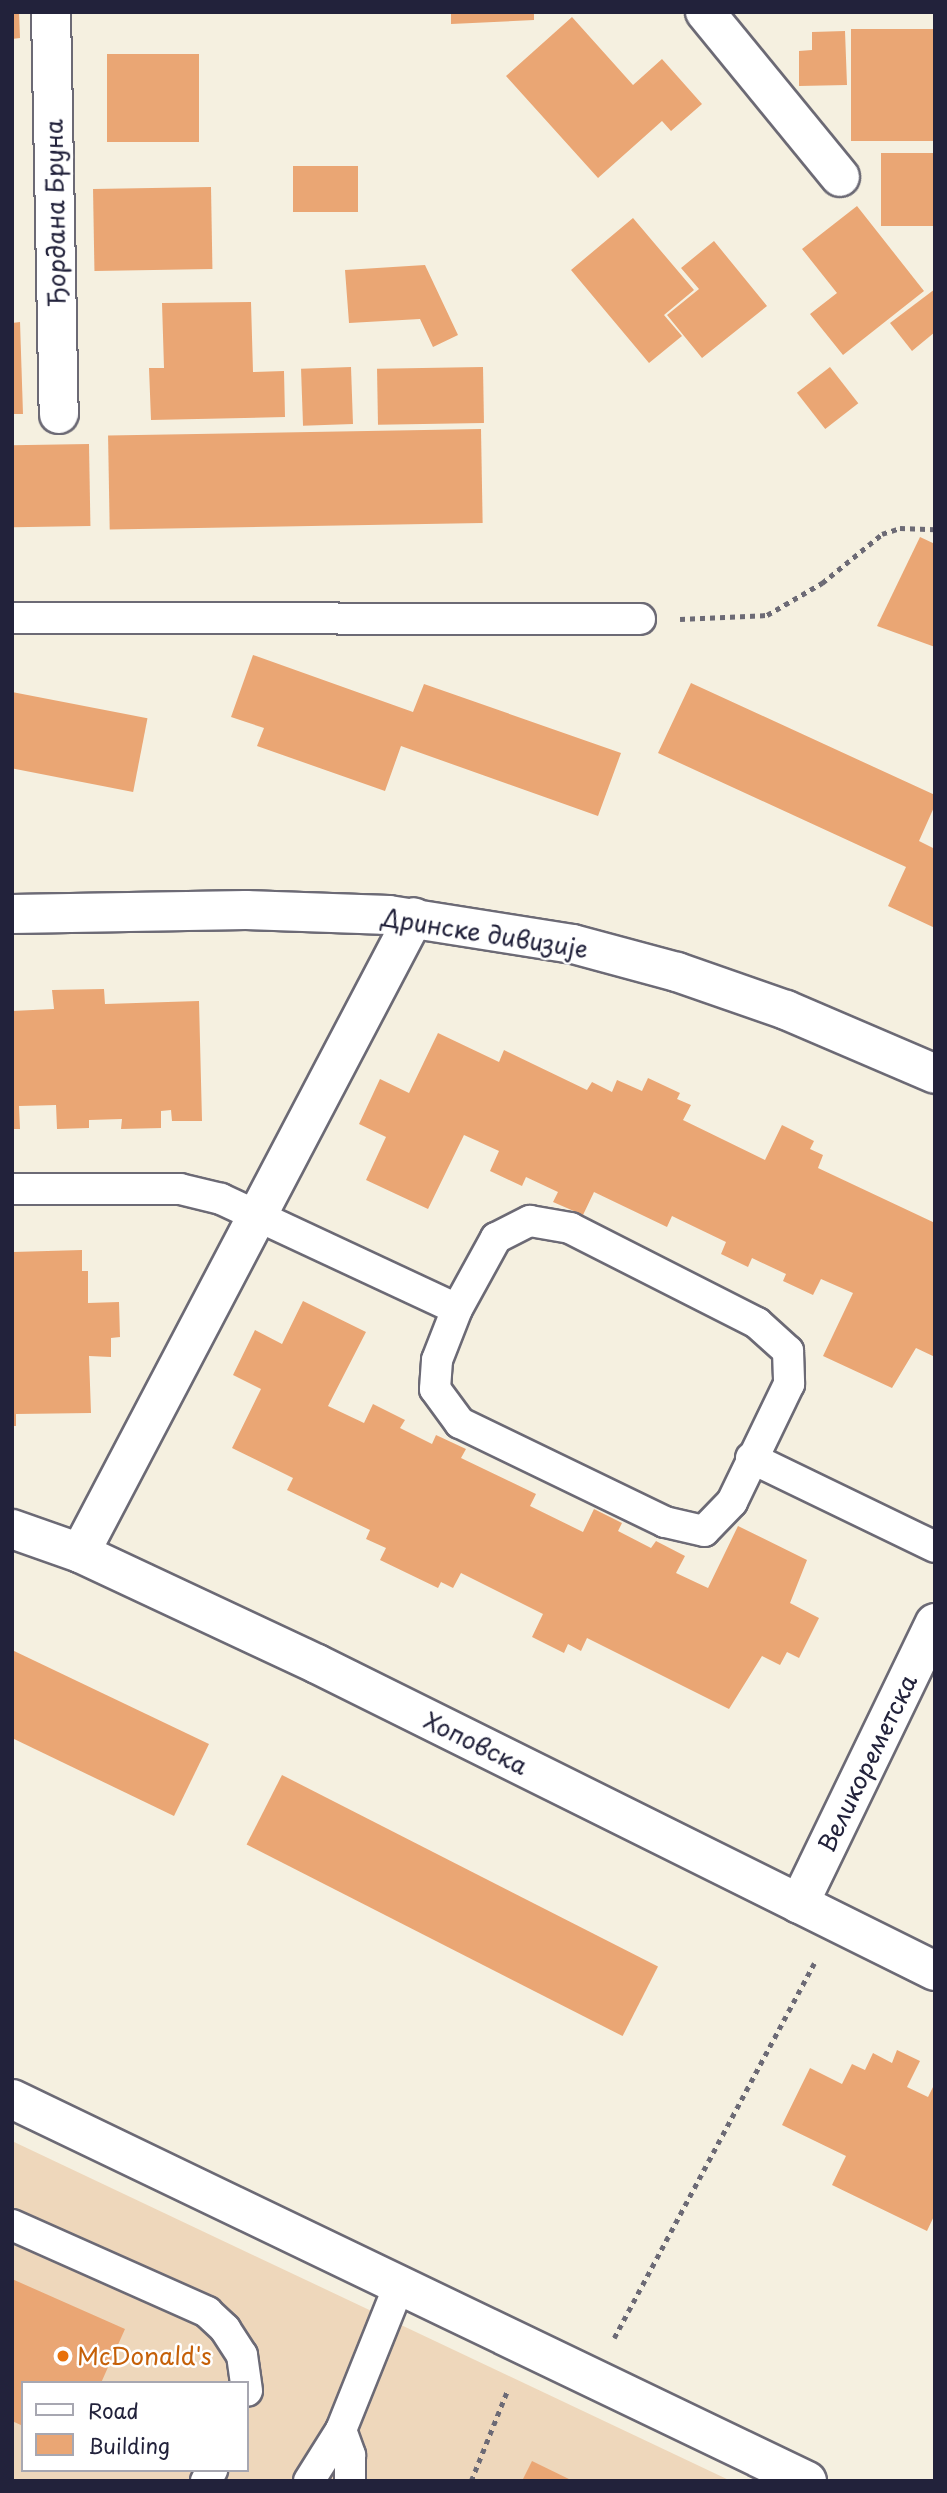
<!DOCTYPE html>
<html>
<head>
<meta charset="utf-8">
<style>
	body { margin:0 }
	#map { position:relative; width:947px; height:2493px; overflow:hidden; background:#f5f0e0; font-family:"Playpen Sans",sans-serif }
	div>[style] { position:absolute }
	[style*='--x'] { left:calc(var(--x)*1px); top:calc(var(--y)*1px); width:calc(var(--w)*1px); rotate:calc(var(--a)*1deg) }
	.built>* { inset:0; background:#eed7bb }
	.building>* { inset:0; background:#eaa674; transform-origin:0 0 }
	.path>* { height:4.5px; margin-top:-2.25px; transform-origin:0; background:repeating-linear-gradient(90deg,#6c6a75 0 5px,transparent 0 10px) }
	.roads { filter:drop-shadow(2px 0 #6c6a75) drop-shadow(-2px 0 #6c6a75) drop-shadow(0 2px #6c6a75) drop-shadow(0 -2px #6c6a75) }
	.service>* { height:30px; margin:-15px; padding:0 15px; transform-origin:15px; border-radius:15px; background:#fff }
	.minor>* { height:38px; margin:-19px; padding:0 19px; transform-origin:19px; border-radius:19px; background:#fff }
	.dots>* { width:19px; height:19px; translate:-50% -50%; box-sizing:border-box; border:4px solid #fff; border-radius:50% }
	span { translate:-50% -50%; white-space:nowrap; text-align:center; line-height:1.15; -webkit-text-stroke:5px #fff; paint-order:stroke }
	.street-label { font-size:24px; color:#22223b }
	.food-label { font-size:24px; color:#c56008 }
	.left { translate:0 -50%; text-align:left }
	.frame { position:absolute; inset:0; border:14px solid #22223b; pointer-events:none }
	.legend { position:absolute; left:21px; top:2381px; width:228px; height:91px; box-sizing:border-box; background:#fff; border:2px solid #a7a7b1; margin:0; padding:9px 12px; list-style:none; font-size:21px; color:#22223b }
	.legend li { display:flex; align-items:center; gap:14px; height:35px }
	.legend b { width:35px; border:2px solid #a7a7b1 }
</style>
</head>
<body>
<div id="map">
	<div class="built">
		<div style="clip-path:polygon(evenodd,12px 2141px,731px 2481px,12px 2481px,12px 2141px,23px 2383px,247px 2383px,247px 2470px,23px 2470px,23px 2383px)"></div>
	</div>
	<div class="building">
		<div style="clip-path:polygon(12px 12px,19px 12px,20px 38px,12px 39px)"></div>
		<div style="clip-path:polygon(451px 12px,534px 12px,534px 20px,451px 24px)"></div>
		<div style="clip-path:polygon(572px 17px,633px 85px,662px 59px,702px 104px,671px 131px,662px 121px,598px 178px,506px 76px)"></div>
		<div style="left:935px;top:29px;width:112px;height:84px;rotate:90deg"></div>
		<div style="clip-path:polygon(845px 31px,847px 85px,799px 86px,799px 51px,812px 50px,812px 32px)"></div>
		<div style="left:199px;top:54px;width:88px;height:92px;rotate:90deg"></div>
		<div style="left:935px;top:153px;width:73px;height:54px;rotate:90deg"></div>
		<div style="left:293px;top:166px;width:65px;height:46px"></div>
		<div style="left:211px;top:187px;width:82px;height:118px;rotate:89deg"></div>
		<div style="clip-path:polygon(857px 206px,924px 291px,843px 355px,810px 314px,837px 293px,802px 249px)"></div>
		<div style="clip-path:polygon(633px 218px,694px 290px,664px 315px,682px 336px,649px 363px,571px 270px)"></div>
		<div style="clip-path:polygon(714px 241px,767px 306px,702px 358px,667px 315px,699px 289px,681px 268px)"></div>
		<div style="clip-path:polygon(425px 265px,458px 335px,433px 347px,420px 319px,349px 323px,345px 270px)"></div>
		<div style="clip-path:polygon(935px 289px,935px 332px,912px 351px,890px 323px)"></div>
		<div style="clip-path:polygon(251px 302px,253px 372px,284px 371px,285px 417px,151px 420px,149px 368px,164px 368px,162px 303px)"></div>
		<div style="clip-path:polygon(20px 322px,23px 414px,12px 414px,12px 323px)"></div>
		<div style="left:351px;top:367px;width:57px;height:50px;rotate:88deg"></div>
		<div style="left:483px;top:367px;width:56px;height:106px;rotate:89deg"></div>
		<div style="left:830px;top:367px;width:46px;height:42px;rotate:52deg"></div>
		<div style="left:481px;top:429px;width:94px;height:373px;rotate:89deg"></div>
		<div style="left:89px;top:444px;width:82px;height:77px;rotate:89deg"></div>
		<div style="clip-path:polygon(920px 537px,935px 544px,935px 647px,877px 626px)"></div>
		<div style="clip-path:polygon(253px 655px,413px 712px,424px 684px,621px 753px,598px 816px,401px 746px,385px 791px,257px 746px,264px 728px,231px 717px)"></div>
		<div style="clip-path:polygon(691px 683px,935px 795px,935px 805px,919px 841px,935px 849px,935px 928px,888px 906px,906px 867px,658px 753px)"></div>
		<div style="left:12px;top:692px;width:138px;height:75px;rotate:11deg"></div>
		<div style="clip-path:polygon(104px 989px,105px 1004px,199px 1001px,202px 1121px,172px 1121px,171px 1110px,161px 1111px,161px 1128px,121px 1129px,122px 1119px,89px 1120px,89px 1128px,57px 1129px,56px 1105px,19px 1106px,20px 1129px,12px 1129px,12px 1011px,54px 1009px,52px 990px)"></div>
		<div style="clip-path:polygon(438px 1033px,499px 1062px,504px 1050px,587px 1090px,592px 1082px,612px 1092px,617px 1080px,642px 1091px,648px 1078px,680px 1093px,677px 1099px,691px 1105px,683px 1120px,765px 1160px,782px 1125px,814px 1141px,810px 1149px,823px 1155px,818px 1168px,935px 1223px,935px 1357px,916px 1348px,892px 1388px,823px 1356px,853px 1293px,821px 1279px,813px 1295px,783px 1281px,786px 1274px,752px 1258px,748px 1267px,721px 1254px,726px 1242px,672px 1216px,667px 1227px,594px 1192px,583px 1215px,553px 1202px,558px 1192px,526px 1177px,522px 1186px,490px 1171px,499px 1151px,464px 1135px,428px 1209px,366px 1180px,386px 1137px,359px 1124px,380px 1079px,409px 1093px)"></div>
		<div style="clip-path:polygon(82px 1250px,82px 1271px,88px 1271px,88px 1303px,119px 1302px,120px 1337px,111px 1338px,111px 1357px,89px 1356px,91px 1413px,16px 1414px,16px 1426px,12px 1426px,13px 1252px)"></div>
		<div style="clip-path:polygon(303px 1301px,366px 1332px,328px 1406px,364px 1423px,373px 1404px,405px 1420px,400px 1428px,432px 1444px,436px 1435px,466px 1449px,461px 1458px,536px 1494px,530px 1506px,583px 1532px,594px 1509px,622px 1523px,618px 1531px,651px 1548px,656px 1541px,685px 1556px,676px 1573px,708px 1588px,738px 1526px,807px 1560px,790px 1603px,819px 1618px,799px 1658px,787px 1652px,780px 1665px,762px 1656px,729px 1709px,587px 1638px,581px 1651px,568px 1644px,564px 1653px,532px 1637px,543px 1614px,461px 1573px,453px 1588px,441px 1582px,438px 1588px,380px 1560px,386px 1548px,366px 1539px,370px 1530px,287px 1490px,293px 1478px,232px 1448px,261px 1389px,233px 1375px,255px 1330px,282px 1344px)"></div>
		<div style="clip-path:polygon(12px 1650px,209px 1744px,174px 1816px,12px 1738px)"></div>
		<div style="left:282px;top:1775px;width:422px;height:78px;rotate:27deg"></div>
		<div style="clip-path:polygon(897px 2050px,920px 2061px,907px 2087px,928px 2097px,935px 2083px,935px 2214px,927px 2231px,832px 2185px,846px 2156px,782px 2125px,810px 2068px,842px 2084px,852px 2064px,865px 2070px,873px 2053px,892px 2063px)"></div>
		<div style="clip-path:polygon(12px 2279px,125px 2329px,101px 2383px,23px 2383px,23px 2426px,12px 2421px)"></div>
		<div style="clip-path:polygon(532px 2461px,573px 2481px,522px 2481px)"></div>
	</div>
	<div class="path">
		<div style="--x:680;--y:619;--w:87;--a:-2.6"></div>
		<div style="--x:767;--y:615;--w:64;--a:-30.2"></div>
		<div style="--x:822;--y:583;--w:77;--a:-39.2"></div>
		<div style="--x:882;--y:534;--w:19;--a:-18"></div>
		<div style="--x:900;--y:528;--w:35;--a:2"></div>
		<div style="--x:614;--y:2338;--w:425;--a:-61.9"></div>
		<div style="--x:471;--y:2481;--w:99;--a:-68.1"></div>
	</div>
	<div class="roads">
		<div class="service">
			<div style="--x:12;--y:618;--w:628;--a:0.09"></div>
			<div style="--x:12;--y:1189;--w:168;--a:0"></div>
			<div style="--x:180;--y:1189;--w:42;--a:13.7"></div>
			<div style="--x:221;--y:1199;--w:260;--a:25"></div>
			<div style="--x:530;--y:1221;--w:41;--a:9.9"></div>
			<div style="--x:570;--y:1228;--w:210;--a:26.9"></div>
			<div style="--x:757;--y:1323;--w:42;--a:42.1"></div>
			<div style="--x:788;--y:1351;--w:33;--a:88"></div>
			<div style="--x:789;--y:1384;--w:131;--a:115.8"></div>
			<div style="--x:732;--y:1502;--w:40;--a:134"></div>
			<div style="--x:704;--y:1531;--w:40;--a:-167"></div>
			<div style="--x:665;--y:1522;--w:228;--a:-154.2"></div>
			<div style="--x:460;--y:1423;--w:42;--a:-126.3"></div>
			<div style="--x:435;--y:1389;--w:29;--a:-86"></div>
			<div style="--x:437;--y:1360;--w:55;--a:-68.6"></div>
			<div style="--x:457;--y:1309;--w:81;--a:-61.2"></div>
			<div style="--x:496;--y:1238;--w:38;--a:-27"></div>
			<div style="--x:751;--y:1458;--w:204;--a:25.8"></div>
			<div style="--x:12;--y:2225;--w:214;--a:24"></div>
			<div style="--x:207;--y:2312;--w:25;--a:43"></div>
			<div style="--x:225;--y:2329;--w:31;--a:57"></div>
			<div style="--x:242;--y:2355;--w:36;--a:82"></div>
			<div style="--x:341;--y:2430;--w:27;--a:70"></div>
			<div style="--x:350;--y:2455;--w:26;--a:90"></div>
			<div style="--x:206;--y:2481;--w:13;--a:-61"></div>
			<div style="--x:309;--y:2481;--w:60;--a:-57.9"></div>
			<div style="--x:341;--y:2430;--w:158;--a:-68.1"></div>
		</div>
		<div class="minor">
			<div style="--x:51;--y:12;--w:402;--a:88.9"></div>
			<div style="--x:705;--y:12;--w:213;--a:50.7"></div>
			<div style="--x:12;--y:914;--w:234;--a:-1"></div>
			<div style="--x:246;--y:910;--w:143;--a:2"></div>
			<div style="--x:389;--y:915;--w:186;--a:9"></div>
			<div style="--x:573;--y:944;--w:108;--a:15.1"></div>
			<div style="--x:677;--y:972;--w:115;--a:19.2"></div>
			<div style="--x:786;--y:1010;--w:162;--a:23.2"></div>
			<div style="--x:12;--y:1529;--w:72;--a:19.4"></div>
			<div style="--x:80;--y:1553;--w:262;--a:25.1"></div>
			<div style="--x:317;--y:1664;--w:690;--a:26.42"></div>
			<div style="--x:80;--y:1553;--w:718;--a:-62.29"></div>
			<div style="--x:799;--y:1904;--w:312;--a:-64.2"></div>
			<div style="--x:12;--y:2099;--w:882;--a:25.66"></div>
		</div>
	</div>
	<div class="dots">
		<div style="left:63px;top:2356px;background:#e8710a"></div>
	</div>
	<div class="street-label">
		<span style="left:55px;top:213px;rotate:-91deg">Ђордана Бруна</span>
		<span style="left:485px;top:933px;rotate:9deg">Дринске дивизије</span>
		<span style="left:476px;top:1743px;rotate:26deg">Хоповска</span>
		<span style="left:867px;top:1763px;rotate:-64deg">Великореметска</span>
	</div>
	<div class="food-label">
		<span class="left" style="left:77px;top:2356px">McDonald's</span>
	</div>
	<div class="frame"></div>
	<ul class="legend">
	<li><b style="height:9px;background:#fff"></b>Road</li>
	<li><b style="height:19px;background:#eaa674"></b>Building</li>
	</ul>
</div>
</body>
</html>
